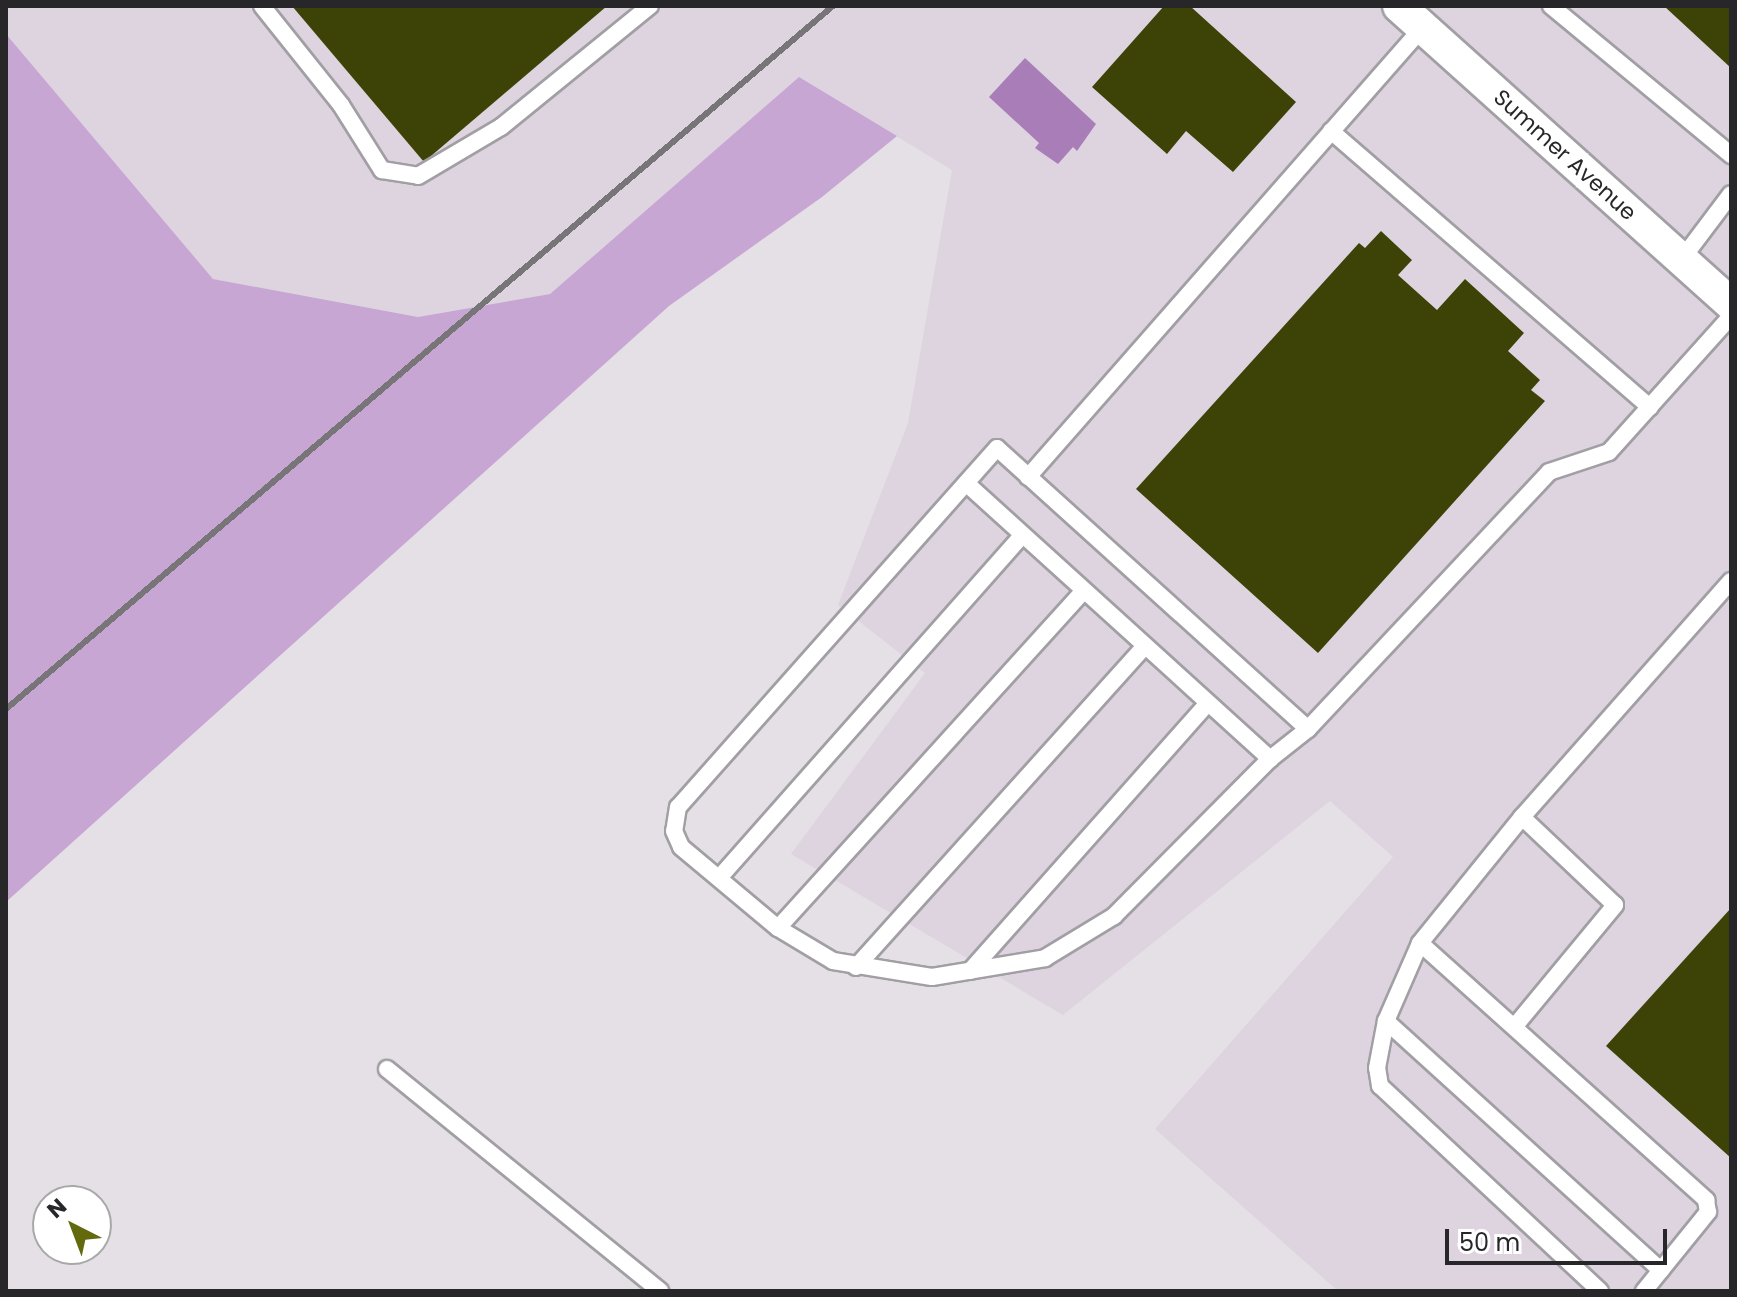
<!DOCTYPE html>
<html>
<head>
<meta charset="utf-8">
<style>
	body { margin:0 }
	#map { position:relative; width:1737px; height:1297px; overflow:hidden; background:#e4e0e5; font-family:Poppins,sans-serif }
	div>[style] { position:absolute }
	[style*='--x'] { left:calc(var(--x)*1px); top:calc(var(--y)*1px); width:calc(var(--w)*1px); rotate:calc(var(--a)*1deg) }
	.built>* { inset:0; background:#ddd4e0 }
	.green>* { inset:0; background:#c8a6d4 }
	.water>* { inset:0; background:#a97eb8 }
	.building>* { inset:0; background:#3d4306 }
	.roads { filter:drop-shadow(2px 0 #a29fa4) drop-shadow(-2px 0 #a29fa4) drop-shadow(0 2px #a29fa4) drop-shadow(0 -2px #a29fa4) }
	.lane>* { height:16px; margin:-8px; padding:0 8px; transform-origin:8px; border-radius:8px; background:#fff }
	.street>* { height:32px; margin:-16px; padding:0 16px; transform-origin:16px; border-radius:16px; background:#fff }
	.rail>* { height:6px; margin:-3px; padding:0 3px; transform-origin:3px; border-radius:3px; background:#787579 }
	span { translate:-50% -50%; white-space:nowrap; text-align:center; line-height:1.15; -webkit-text-stroke:8px #fff; paint-order:stroke }
	.street-label { font-size:22px; color:#272628 }
	.frame { position:absolute; inset:0; border:8px solid #272628; pointer-events:none }
	.north { position:absolute; left:32px; top:1185px; width:80px; height:80px; box-sizing:border-box; background:#fff; border:2px solid #a9a8a9; border-radius:50%; rotate:318deg; font-size:22px; font-weight:700; line-height:32px; text-align:center; color:#272628 }
	.north::after { content:''; display:block; margin:auto; width:28px; height:36px; background:#626a0d; clip-path:polygon(50% 0,100% 100%,50% 72%,0 100%) }
	.scale { position:absolute; left:1445px; top:1229px; width:222px; height:36px; box-sizing:border-box; border:4px solid #272628; border-top:0; padding-left:10px; font-size:24px; line-height:28px; white-space:nowrap; color:#272628; -webkit-text-stroke:6px #fff; paint-order:stroke }
</style>
</head>
<body>
<div id="map">
	<div class="built">
		<div style="clip-path:polygon(6px 6px,1731px 6px,1731px 1291px,1338px 1291px,1155px 1129px,1393px 857px,1330px 801px,1063px 1015px,791px 854px,925px 673px,838px 605px,908px 423px,952px 170px,799px 77px,550px 294px,418px 317px,213px 279px,6px 34px)"></div>
	</div>
	<div class="green">
		<div style="clip-path:polygon(6px 34px,213px 279px,418px 317px,550px 294px,799px 77px,897px 136px,822px 197px,669px 306px,6px 902px)"></div>
	</div>
	<div class="water">
		<div style="clip-path:polygon(1025px 58px,1096px 124px,1077px 151px,1073px 147px,1058px 164px,1035px 148px,1039px 143px,989px 97px)"></div>
	</div>
	<div class="building">
		<div style="clip-path:polygon(292px 6px,607px 6px,424px 162px)"></div>
		<div style="clip-path:polygon(1164px 6px,1190px 6px,1296px 102px,1233px 172px,1186px 131px,1167px 154px,1092px 87px)"></div>
		<div style="clip-path:polygon(1664px 6px,1731px 6px,1731px 68px)"></div>
		<div style="clip-path:polygon(1381px 231px,1412px 260px,1398px 275px,1437px 310px,1465px 279px,1524px 333px,1508px 351px,1540px 380px,1531px 390px,1545px 401px,1318px 653px,1136px 489px,1359px 243px,1365px 248px)"></div>
		<div style="clip-path:polygon(1731px 908px,1731px 1158px,1606px 1046px)"></div>
	</div>
	<div class="roads">
		<div class="lane">
			<div style="--x:262;--y:6;--w:127;--a:51.4"></div>
			<div style="--x:341;--y:105;--w:77;--a:57.8"></div>
			<div style="--x:382;--y:170;--w:36;--a:9"></div>
			<div style="--x:418;--y:176;--w:96;--a:-30.6"></div>
			<div style="--x:501;--y:127;--w:192;--a:-39.1"></div>
			<div style="--x:1551;--y:6;--w:234;--a:39.6"></div>
			<div style="--x:1331;--y:131;--w:422;--a:40.9"></div>
			<div style="--x:1682;--y:259;--w:81;--a:-53"></div>
			<div style="--x:1028;--y:477;--w:599;--a:-48.72"></div>
			<div style="--x:966;--y:483;--w:411;--a:42.2"></div>
			<div style="--x:1308;--y:729;--w:419;--a:-137.9"></div>
			<div style="--x:997;--y:448;--w:480;--a:131.6"></div>
			<div style="--x:678;--y:807;--w:24;--a:99"></div>
			<div style="--x:674;--y:831;--w:17;--a:66"></div>
			<div style="--x:681;--y:847;--w:126;--a:39.9"></div>
			<div style="--x:778;--y:928;--w:64;--a:31"></div>
			<div style="--x:833;--y:961;--w:100;--a:9.2"></div>
			<div style="--x:932;--y:977;--w:115;--a:-9.5"></div>
			<div style="--x:1045;--y:958;--w:81;--a:-31.3"></div>
			<div style="--x:1114;--y:916;--w:221;--a:-45.2"></div>
			<div style="--x:1270;--y:759;--w:48;--a:-38.3"></div>
			<div style="--x:1308;--y:729;--w:352;--a:-46.8"></div>
			<div style="--x:1549;--y:472;--w:63;--a:-18.4"></div>
			<div style="--x:1609;--y:452;--w:183;--a:-48.1"></div>
			<div style="--x:719;--y:878;--w:458;--a:-48.5"></div>
			<div style="--x:778;--y:928;--w:455;--a:-47.8"></div>
			<div style="--x:1420;--y:943;--w:385;--a:41.9"></div>
			<div style="--x:1706;--y:1200;--w:12;--a:81"></div>
			<div style="--x:1708;--y:1212;--w:102;--a:129"></div>
			<div style="--x:856;--y:967;--w:432;--a:-48"></div>
			<div style="--x:970;--y:971;--w:358;--a:-48.4"></div>
			<div style="--x:1386;--y:1021;--w:85;--a:-66.4"></div>
			<div style="--x:1420;--y:943;--w:162;--a:-51"></div>
			<div style="--x:1522;--y:817;--w:315;--a:-48.5"></div>
			<div style="--x:1515;--y:1026;--w:157;--a:-50.4"></div>
			<div style="--x:1615;--y:905;--w:128;--a:-136.6"></div>
			<div style="--x:387;--y:1069;--w:352;--a:39.1"></div>
			<div style="--x:1600;--y:1291;--w:301;--a:-137"></div>
			<div style="--x:1380;--y:1086;--w:18;--a:-99"></div>
			<div style="--x:1377;--y:1068;--w:48;--a:-79.2"></div>
			<div style="--x:1386;--y:1021;--w:371;--a:42.2"></div>
		</div>
		<div class="street">
			<div style="--x:1399;--y:6;--w:446;--a:41.9"></div>
		</div>
	</div>
	<div class="rail">
		<div style="--x:6;--y:709;--w:1085;--a:-40.37"></div>
	</div>
	<div class="street-label">
		<span style="left:1565px;top:155px;rotate:42deg">Summer Avenue</span>
	</div>
	<div class="frame"></div>
	<div class="north">N</div>
	<div class="scale">50 m</div>
</div>
</body>
</html>
